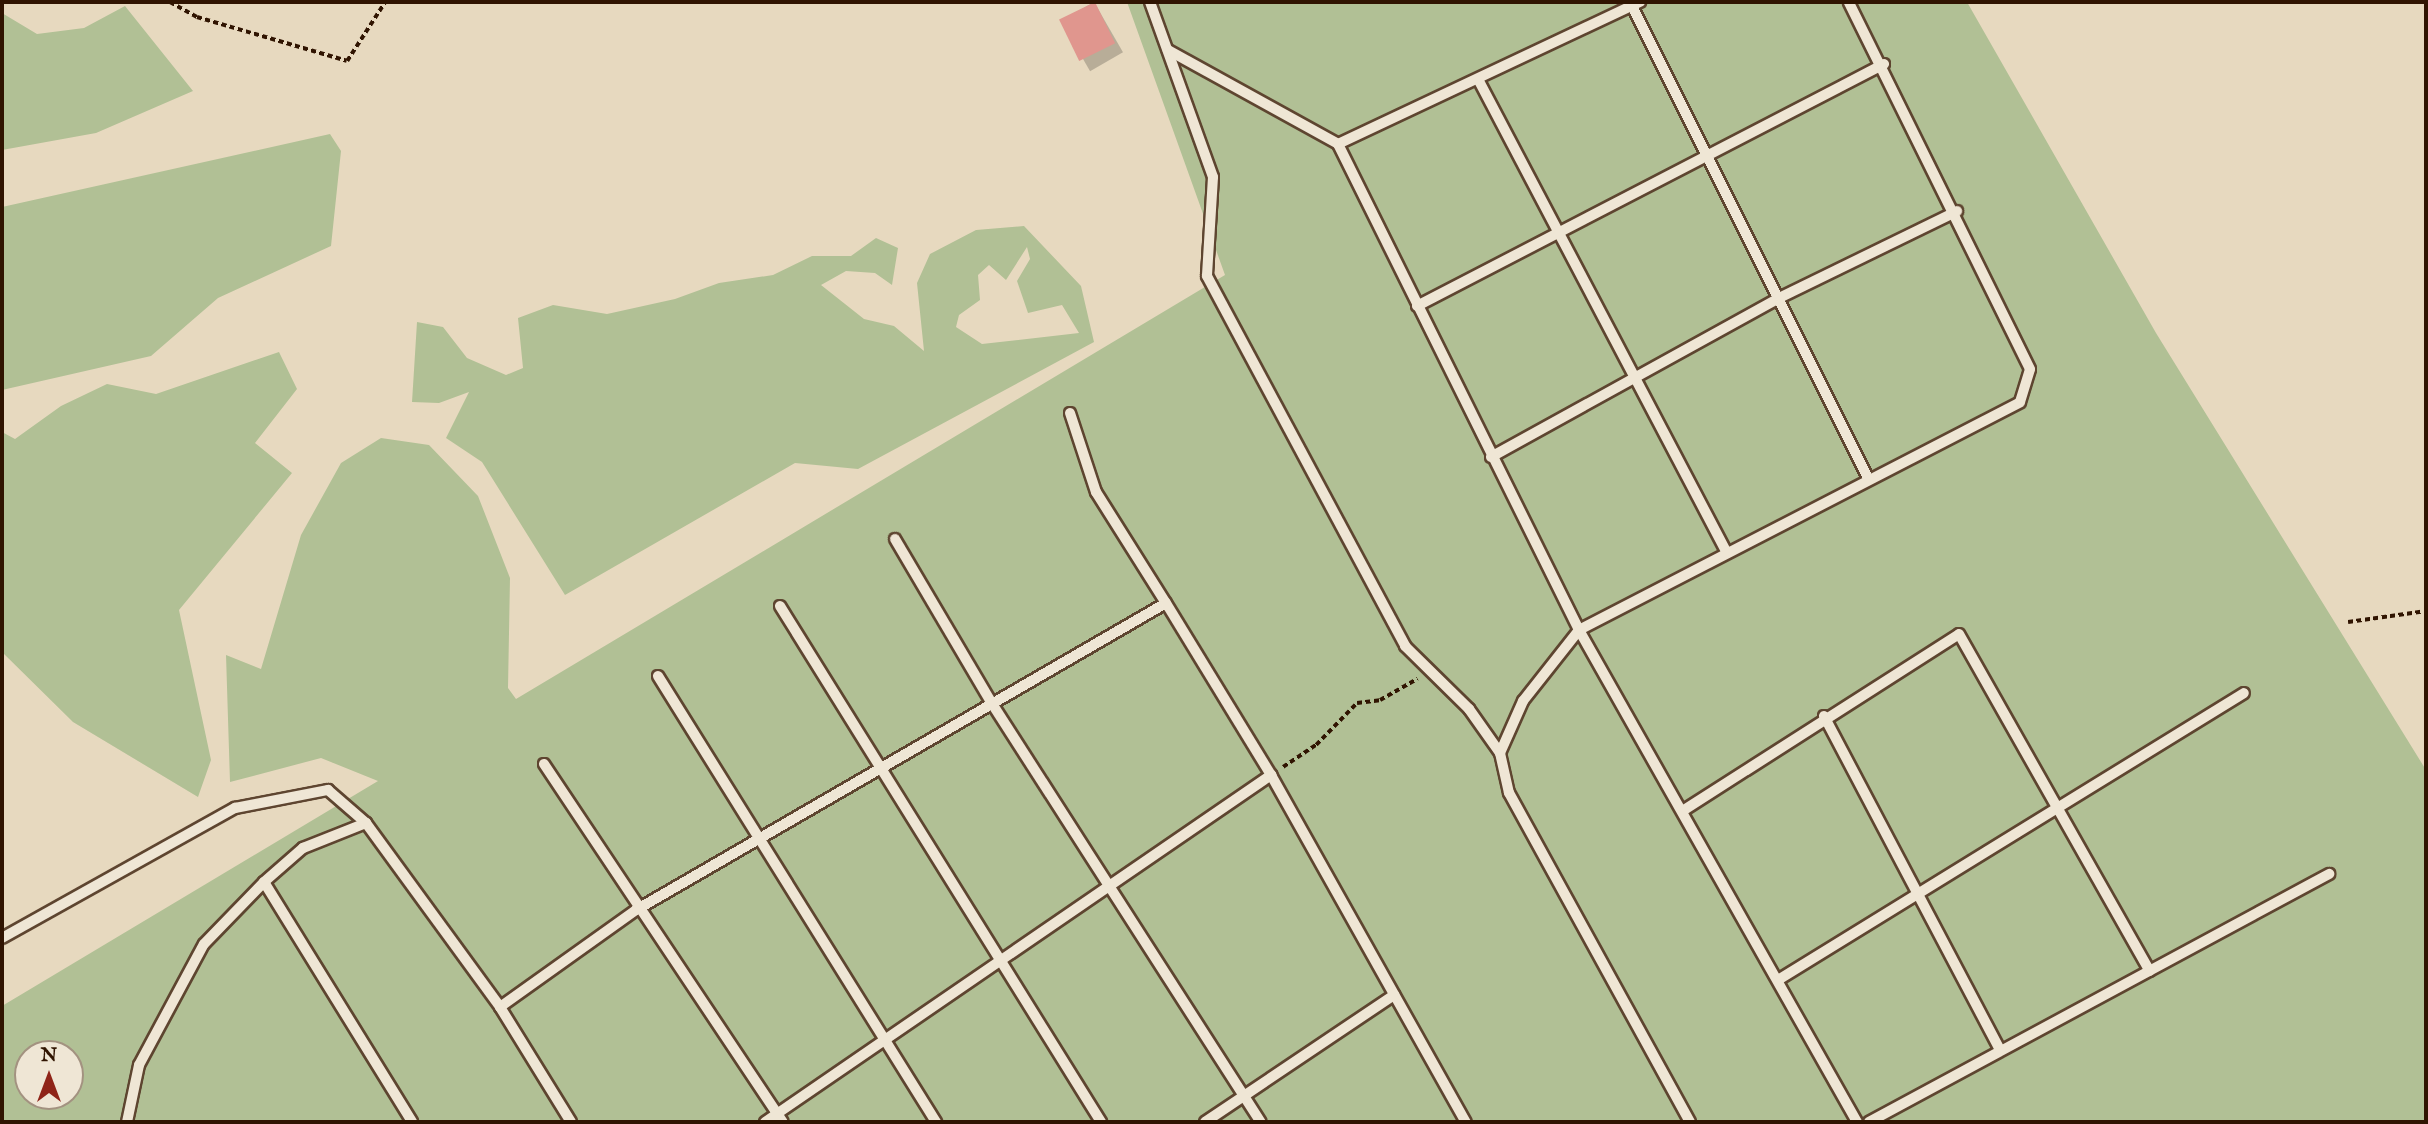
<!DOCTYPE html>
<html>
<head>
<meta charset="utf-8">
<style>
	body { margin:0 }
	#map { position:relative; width:2428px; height:1124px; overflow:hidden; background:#e7d9bf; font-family:"IM FELL English",serif }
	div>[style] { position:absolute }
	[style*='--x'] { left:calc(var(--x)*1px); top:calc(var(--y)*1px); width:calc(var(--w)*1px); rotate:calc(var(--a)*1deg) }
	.green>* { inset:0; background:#b1c095 }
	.shadow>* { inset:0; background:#0003; transform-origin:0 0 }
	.building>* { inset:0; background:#e0968e; transform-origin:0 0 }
	.path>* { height:3.5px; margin-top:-1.75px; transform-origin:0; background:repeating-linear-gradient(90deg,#301401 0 5px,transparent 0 8.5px) }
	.roads { filter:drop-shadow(2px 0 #5e4530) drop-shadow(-2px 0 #5e4530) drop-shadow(0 2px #5e4530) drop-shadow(0 -2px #5e4530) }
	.lane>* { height:10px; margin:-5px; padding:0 5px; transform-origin:5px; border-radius:5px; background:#efe6d5 }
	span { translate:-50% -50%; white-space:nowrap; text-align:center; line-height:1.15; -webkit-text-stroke:6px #efe6d5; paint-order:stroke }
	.frame { position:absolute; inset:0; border:4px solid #301401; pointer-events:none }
	.north { position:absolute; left:14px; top:1040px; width:70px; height:70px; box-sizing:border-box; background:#efe6d5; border:2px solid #a39280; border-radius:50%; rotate:0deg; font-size:19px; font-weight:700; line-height:28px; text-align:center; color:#301401 }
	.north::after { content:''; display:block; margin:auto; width:24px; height:32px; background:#8f2418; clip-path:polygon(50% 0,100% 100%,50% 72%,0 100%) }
</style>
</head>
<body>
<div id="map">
	<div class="green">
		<div style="clip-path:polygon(evenodd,1127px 2px,1967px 2px,2156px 333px,2426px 770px,2426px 1122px,2px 1122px,2px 1006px,378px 781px,321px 758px,230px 782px,226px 655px,261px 669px,301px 535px,341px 463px,381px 438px,429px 445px,478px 496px,510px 578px,508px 688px,516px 699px,1225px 275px,1127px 2px,28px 1054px,70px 1054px,70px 1096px,28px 1096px,28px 1054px)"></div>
		<div style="clip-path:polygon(125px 6px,193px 91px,96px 133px,2px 150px,2px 13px,37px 34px,84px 28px)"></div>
		<div style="clip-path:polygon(330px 134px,341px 151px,331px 246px,218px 298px,151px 356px,2px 390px,2px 207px)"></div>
		<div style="clip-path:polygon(evenodd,1024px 226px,1081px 286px,1094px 342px,858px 469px,795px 463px,565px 595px,482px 462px,446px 438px,469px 392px,439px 403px,412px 402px,417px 322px,443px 327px,467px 358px,506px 375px,523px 368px,518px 318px,553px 305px,607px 314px,675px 299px,719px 283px,773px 275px,812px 256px,851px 256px,876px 238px,898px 248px,892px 285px,875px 273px,846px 271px,821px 285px,864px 319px,894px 326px,924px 351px,917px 283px,930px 254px,976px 230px,1024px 226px,1027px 247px,1030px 259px,1017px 281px,1028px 313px,1062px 305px,1079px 333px,982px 344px,956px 327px,959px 315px,980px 300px,978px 275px,989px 265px,1006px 280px,1027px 247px)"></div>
		<div style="clip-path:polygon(279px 352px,297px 389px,255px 443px,292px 473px,179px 610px,211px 760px,198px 797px,73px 722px,2px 652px,2px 432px,15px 439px,61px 406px,107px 384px,156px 394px)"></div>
	</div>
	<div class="shadow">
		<div style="left:1094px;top:2px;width:58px;height:38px;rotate:60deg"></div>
	</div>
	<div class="building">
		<div style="left:1095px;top:2px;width:46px;height:40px;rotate:64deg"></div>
	</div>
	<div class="path">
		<div style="--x:170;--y:2;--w:31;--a:29"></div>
		<div style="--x:197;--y:17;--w:156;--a:16.3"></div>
		<div style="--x:347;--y:61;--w:70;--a:-57.2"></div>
		<div style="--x:2348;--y:622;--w:79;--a:-8"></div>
		<div style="--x:1283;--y:767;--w:40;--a:-34"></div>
		<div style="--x:1316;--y:745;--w:59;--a:-45.7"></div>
		<div style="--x:1357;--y:703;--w:23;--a:-7"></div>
		<div style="--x:1380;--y:700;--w:43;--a:-29.6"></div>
	</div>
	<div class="roads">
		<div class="lane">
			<div style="--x:1150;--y:2;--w:186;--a:70.2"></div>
			<div style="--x:1213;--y:177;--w:99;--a:93.5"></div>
			<div style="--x:1207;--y:276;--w:420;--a:61.8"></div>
			<div style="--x:1405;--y:646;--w:90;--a:44.5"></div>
			<div style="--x:1469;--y:709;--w:54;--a:54.8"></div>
			<div style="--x:1632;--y:6;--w:530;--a:63.43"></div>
			<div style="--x:1168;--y:50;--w:194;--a:28.9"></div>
			<div style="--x:1338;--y:144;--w:542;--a:63.62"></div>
			<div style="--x:1579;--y:630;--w:565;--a:60.53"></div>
			<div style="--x:1479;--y:81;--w:533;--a:62.28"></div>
			<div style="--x:1338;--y:144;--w:334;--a:-25.2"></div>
			<div style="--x:1417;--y:306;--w:526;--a:-27.39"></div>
			<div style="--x:1070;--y:413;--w:83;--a:71.8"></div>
			<div style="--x:1096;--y:492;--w:131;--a:57.8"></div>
			<div style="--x:1491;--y:457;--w:331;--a:-28.9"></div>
			<div style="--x:1781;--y:297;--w:196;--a:-26"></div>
			<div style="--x:895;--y:539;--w:189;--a:59.5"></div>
			<div style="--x:991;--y:702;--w:499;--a:57.3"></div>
			<div style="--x:780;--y:606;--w:608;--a:58.11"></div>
			<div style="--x:658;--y:676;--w:526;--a:58.06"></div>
			<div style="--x:1824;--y:716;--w:378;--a:62.2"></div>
			<div style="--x:544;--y:764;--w:430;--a:56.3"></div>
			<div style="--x:1684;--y:810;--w:326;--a:-32.6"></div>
			<div style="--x:1959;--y:634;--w:387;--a:60.5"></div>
			<div style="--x:264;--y:882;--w:52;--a:-41.1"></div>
			<div style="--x:303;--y:848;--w:68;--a:-21.6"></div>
			<div style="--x:2;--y:938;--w:267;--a:-29.2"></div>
			<div style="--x:235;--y:808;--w:95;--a:-11"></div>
			<div style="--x:328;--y:790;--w:50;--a:41"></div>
			<div style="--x:366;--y:823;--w:228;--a:53.9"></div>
			<div style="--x:1778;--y:980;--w:547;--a:-31.63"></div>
			<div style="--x:127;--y:1122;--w:58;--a:-78.1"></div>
			<div style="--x:139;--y:1065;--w:137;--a:-61.8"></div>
			<div style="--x:204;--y:944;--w:86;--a:-45.9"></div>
			<div style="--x:264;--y:882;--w:282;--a:58.3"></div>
			<div style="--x:571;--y:1122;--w:135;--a:-121.7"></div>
			<div style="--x:500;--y:1007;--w:167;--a:-35.5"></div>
			<div style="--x:636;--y:910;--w:612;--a:-30.08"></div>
			<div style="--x:1166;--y:603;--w:202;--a:58.6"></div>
			<div style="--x:1271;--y:775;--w:398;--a:60.7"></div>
			<div style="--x:765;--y:1122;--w:614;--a:-34.44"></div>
			<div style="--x:1205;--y:1122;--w:228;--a:-33.9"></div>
			<div style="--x:1690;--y:1122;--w:376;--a:-118.8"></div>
			<div style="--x:1509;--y:793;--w:41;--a:-102.7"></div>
			<div style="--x:1500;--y:753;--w:57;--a:-66.1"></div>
			<div style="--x:1523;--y:701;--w:90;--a:-51.7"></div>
			<div style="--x:1579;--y:630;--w:496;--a:-27.3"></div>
			<div style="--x:2020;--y:402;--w:34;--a:-73"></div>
			<div style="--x:2030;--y:369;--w:409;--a:-116.3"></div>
			<div style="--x:1869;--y:1122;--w:523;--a:-28.33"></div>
		</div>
	</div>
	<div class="frame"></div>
	<div class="north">N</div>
</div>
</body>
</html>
